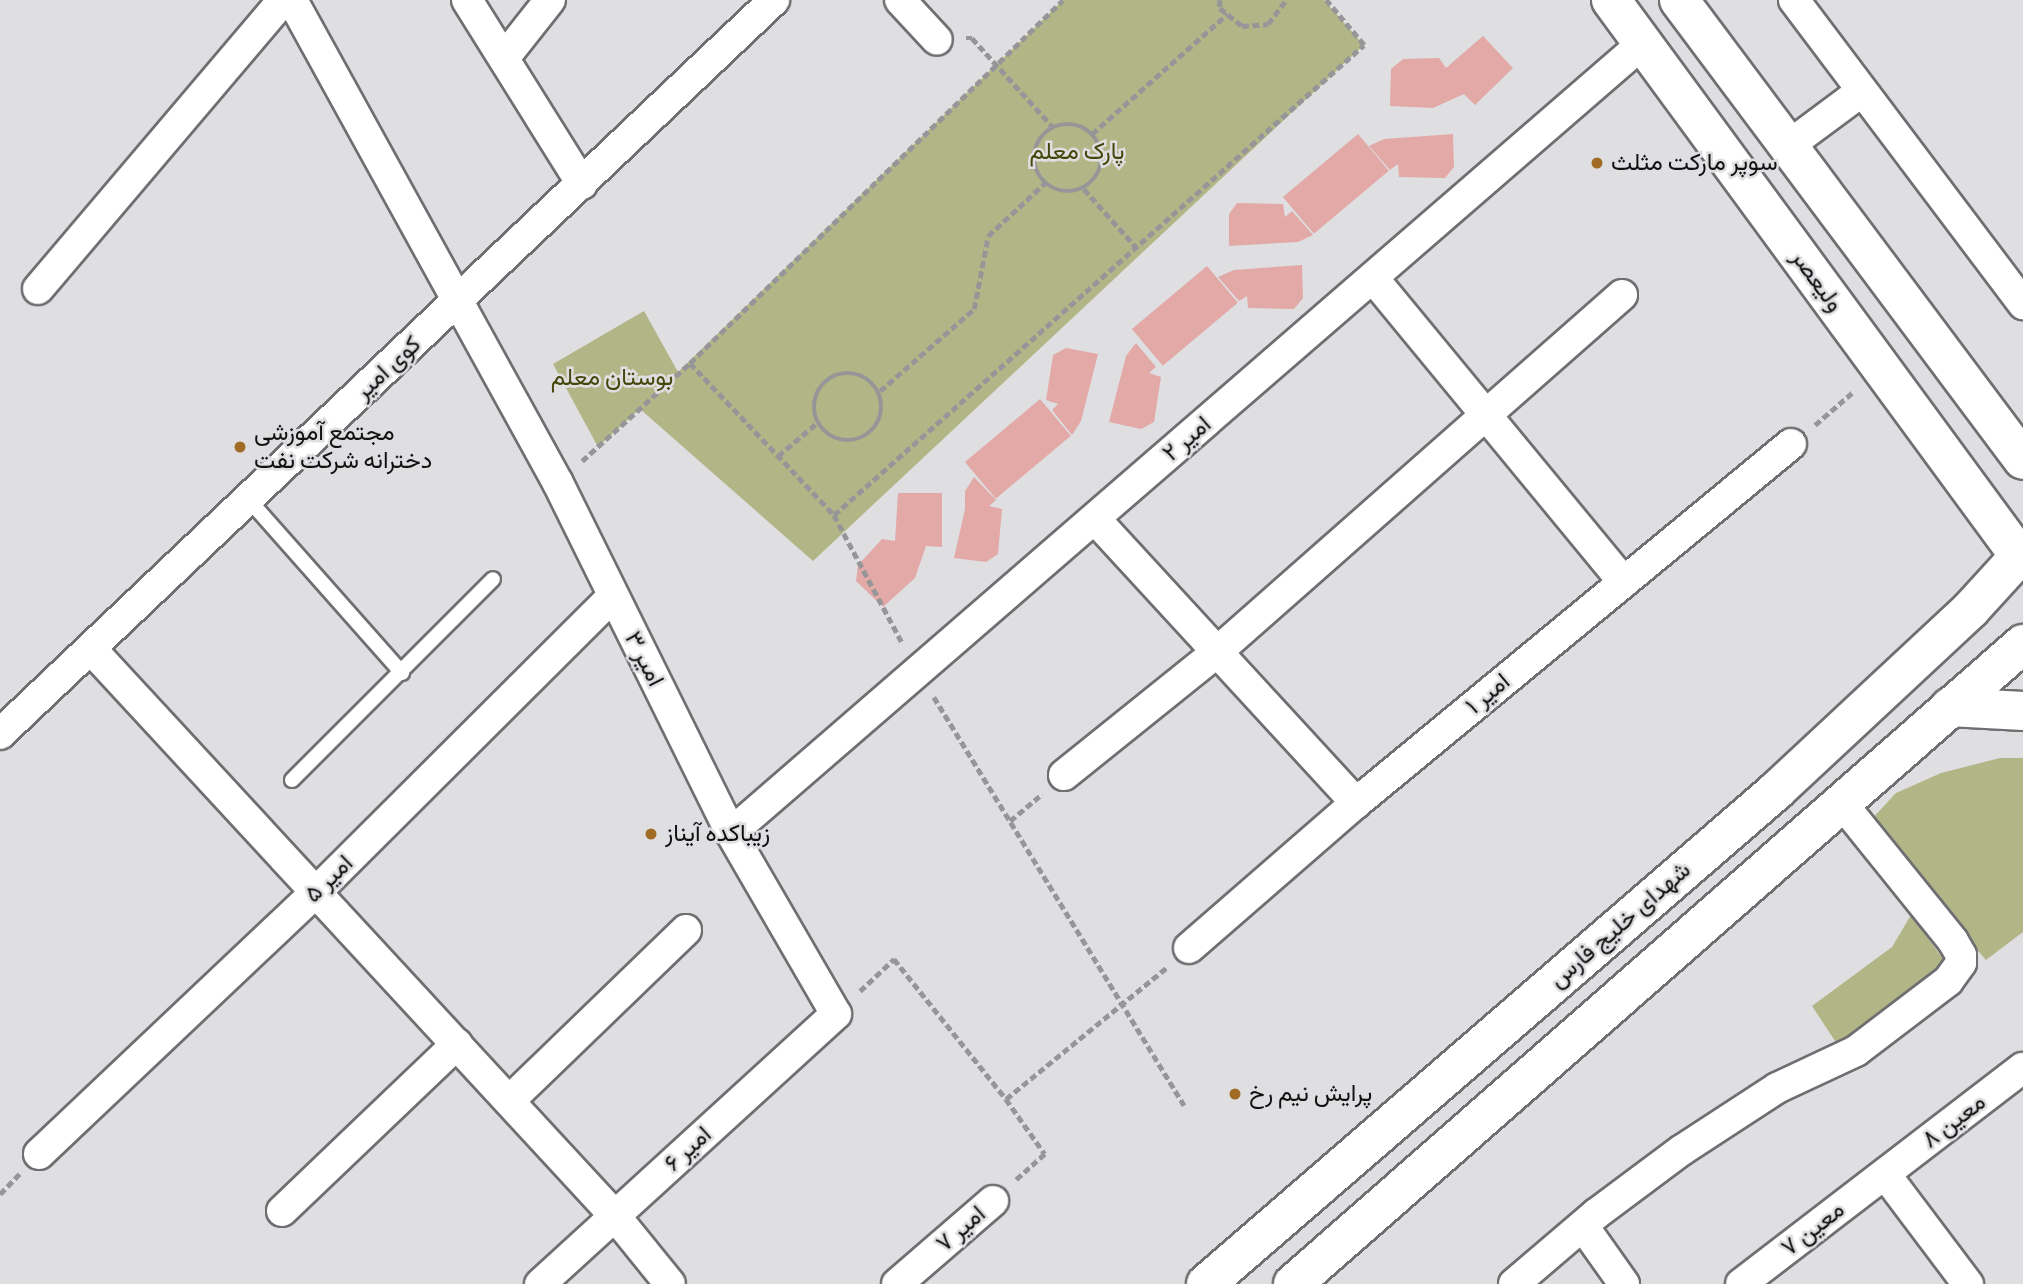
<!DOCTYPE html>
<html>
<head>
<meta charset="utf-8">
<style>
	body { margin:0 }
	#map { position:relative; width:2023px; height:1284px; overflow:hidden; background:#dfdfe2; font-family:"Source Sans 3",Vazirmatn,sans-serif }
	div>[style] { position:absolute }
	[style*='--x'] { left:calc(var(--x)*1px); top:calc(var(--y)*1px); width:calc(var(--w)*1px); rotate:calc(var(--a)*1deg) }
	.green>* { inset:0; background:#b2b687 }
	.building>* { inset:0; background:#e2a9a7; transform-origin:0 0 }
	.path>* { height:4.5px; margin-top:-2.25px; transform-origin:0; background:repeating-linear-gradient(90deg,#969698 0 7px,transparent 0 10.5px) }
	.path>.ring { margin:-2.25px; padding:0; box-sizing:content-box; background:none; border:4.5px solid #969698; border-radius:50% }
	.roads { filter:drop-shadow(2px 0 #6f6f72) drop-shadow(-2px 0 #6f6f72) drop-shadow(0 2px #6f6f72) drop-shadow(0 -2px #6f6f72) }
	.lane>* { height:14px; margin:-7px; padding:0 7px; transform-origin:7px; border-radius:7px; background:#fff }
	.street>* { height:30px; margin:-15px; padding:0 15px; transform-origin:15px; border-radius:15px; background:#fff }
	.secondary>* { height:38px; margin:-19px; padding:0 19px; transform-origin:19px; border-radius:19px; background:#fff }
	.dots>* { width:19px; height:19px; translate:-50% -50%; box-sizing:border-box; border:4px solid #dfdfe2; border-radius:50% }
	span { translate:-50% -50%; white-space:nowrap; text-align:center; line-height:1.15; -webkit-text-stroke:5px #dfdfe2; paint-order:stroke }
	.park-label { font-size:24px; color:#45460a }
	.poi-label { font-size:24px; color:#111112 }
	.left { translate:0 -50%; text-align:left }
	.street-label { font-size:24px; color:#111112 }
</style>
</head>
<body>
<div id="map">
	<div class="green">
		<div style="clip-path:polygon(1063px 0,1324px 0,1364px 45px,813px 561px,640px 409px,598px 447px,553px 364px,644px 311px,678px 372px)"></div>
		<div style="clip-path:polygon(2000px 758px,2023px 758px,2023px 932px,1986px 960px,1868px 823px,1896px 793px,1941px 773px)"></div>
		<div style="clip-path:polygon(1911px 915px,1949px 967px,1843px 1053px,1812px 1006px,1892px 947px)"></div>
	</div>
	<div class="building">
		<div style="clip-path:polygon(1483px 36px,1513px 68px,1475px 105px,1464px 94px,1433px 108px,1390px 106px,1391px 69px,1403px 59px,1439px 58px,1446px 68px)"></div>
		<div style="left:1358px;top:134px;width:48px;height:98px;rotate:50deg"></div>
		<div style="clip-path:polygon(1453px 134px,1454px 167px,1445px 178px,1399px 177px,1398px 164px,1390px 170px,1369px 146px,1384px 139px)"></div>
		<div style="clip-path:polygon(1237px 203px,1283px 204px,1285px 217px,1292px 211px,1313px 235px,1298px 242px,1229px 246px,1229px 214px)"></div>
		<div style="clip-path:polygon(1302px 265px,1303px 298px,1294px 309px,1248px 308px,1247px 296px,1239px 301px,1218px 277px,1234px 270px)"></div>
		<div style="left:1207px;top:266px;width:48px;height:98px;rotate:50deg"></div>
		<div style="clip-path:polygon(1136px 343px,1156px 367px,1149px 373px,1161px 377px,1154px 422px,1141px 429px,1109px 422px,1126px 356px)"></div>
		<div style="clip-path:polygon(1066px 348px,1098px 354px,1081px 421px,1072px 435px,1052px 410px,1058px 404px,1046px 400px,1053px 355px)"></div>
		<div style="left:1040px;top:399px;width:48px;height:98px;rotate:50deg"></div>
		<div style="clip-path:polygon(974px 477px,996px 500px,989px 506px,1002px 509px,998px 554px,986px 562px,954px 558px,965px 509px,965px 491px)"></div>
		<div style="clip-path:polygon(898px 493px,942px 493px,942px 547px,926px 546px,915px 578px,883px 607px,856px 581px,858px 565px,882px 539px,895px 541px)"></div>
	</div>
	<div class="path">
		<div style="--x:1220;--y:0;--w:8;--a:90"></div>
		<div style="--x:1220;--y:8;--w:28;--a:39"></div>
		<div style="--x:1242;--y:26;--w:26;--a:-4"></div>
		<div style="--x:1268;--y:24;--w:30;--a:-53"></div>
		<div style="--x:966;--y:38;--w:6;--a:0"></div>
		<div style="--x:972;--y:38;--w:119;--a:47.7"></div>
		<div class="ring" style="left:1034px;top:124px;width:63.5px;height:63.5px"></div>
		<div style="--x:1092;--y:134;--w:181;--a:-41.6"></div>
		<div style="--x:1084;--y:189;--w:78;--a:48.1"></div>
		<div style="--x:690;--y:363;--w:209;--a:46.5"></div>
		<div style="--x:834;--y:515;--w:708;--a:-41.57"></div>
		<div style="--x:1364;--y:45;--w:59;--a:-130.2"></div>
		<div class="ring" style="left:814px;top:373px;width:63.5px;height:63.5px"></div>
		<div style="--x:880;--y:391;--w:125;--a:-41.1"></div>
		<div style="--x:974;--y:309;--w:74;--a:-79.1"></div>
		<div style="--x:988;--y:236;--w:79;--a:-43"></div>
		<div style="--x:1815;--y:425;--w:50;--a:-41"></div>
		<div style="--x:778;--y:456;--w:51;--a:-40.2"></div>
		<div style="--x:582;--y:461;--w:146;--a:-42.2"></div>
		<div style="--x:690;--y:363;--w:520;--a:-44.22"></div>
		<div style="--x:834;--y:515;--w:146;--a:61.9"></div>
		<div style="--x:934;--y:697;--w:479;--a:58.5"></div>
		<div style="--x:1010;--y:821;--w:42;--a:-40.2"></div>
		<div style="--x:860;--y:991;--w:47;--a:-43.3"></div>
		<div style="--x:894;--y:959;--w:179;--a:51.3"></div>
		<div style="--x:1006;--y:1099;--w:208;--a:-39.3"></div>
		<div style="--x:1006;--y:1099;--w:67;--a:54.7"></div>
		<div style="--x:1045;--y:1154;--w:40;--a:138"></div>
		<div style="--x:0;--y:1194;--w:28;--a:-46"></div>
	</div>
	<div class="roads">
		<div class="lane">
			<div style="--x:249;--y:500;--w:231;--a:48.5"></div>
			<div style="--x:292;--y:780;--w:284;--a:-45"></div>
		</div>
		<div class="street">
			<div style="--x:292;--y:0;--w:551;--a:61.16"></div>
			<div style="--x:558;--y:483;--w:390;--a:63.7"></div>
			<div style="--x:731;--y:833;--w:209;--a:59.9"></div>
			<div style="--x:836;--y:1014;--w:401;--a:137.6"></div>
			<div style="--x:467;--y:0;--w:217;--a:58"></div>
			<div style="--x:900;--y:0;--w:54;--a:47.2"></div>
			<div style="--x:1794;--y:0;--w:381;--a:53"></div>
			<div style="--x:504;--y:58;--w:74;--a:-51.6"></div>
			<div style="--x:1788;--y:146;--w:92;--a:-36.6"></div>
			<div style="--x:1373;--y:278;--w:394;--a:50.5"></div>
			<div style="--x:38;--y:289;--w:379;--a:-49.7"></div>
			<div style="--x:1095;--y:519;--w:386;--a:47.4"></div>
			<div style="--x:91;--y:649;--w:772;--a:47.26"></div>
			<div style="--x:615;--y:1216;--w:87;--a:51"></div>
			<div style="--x:0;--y:734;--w:1067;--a:-43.48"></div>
			<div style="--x:1064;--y:775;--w:196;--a:-38.8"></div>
			<div style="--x:1217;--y:652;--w:540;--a:-41.4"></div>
			<div style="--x:731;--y:833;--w:1207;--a:-40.9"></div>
			<div style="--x:1189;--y:948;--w:221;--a:-41"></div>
			<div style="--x:1356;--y:803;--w:564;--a:-39.53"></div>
			<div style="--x:509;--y:1101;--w:246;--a:-44"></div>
			<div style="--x:39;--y:1154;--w:381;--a:-43.4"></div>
			<div style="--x:316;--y:892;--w:418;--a:-44.9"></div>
			<div style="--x:1885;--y:1174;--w:138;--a:53"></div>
			<div style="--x:282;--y:1211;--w:242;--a:-43.7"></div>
			<div style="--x:1583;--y:1226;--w:71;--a:54.7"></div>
			<div style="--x:897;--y:1284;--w:127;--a:-40.8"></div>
			<div style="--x:1514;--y:1284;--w:108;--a:-40.5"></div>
			<div style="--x:1596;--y:1214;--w:107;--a:-36.7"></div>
			<div style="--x:1682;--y:1150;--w:113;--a:-33.1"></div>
			<div style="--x:1777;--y:1088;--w:87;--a:-25.1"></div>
			<div style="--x:1856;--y:1051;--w:116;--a:-37.3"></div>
			<div style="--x:1948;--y:981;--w:22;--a:-54"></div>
			<div style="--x:1961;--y:963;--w:8;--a:-90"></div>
			<div style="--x:1961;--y:955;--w:16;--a:-120"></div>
			<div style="--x:1953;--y:941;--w:179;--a:-128.9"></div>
			<div style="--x:1741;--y:1284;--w:355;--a:-37.5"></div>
		</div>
		<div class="secondary">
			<div style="--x:1611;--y:0;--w:696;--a:53.71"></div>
			<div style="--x:1679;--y:0;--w:574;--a:53.21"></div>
			<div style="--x:1950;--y:707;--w:73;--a:3.1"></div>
			<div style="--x:1206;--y:1284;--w:755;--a:-40.86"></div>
			<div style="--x:1777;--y:790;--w:265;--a:-43"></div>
			<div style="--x:1971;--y:609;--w:77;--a:-47.6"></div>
			<div style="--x:1293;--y:1284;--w:971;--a:-41.24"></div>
		</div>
	</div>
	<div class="dots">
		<div style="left:1597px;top:163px;background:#a06b24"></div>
		<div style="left:240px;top:447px;background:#a06b24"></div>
		<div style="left:651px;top:834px;background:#a06b24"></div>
		<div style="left:1235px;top:1094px;background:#a06b24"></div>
	</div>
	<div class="park-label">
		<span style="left:1077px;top:152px">پارک معلم</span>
		<span style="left:612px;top:378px">بوستان معلم</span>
	</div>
	<div class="poi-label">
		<span class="left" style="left:1611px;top:163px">سوپر مارکت مثلث</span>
		<span class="left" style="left:254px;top:447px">مجتمع آموزشی<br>دخترانه شرکت نفت</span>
		<span class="left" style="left:665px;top:834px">زیباکده آیناز</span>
		<span class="left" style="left:1249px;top:1094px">پرایش نیم رخ</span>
	</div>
	<div class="street-label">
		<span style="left:1817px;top:281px;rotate:54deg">ولیعصر</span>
		<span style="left:388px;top:368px;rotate:-43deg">کوی امیر</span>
		<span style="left:1187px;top:439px;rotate:-41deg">امیر ۲</span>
		<span style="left:644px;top:659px;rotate:63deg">امیر ۳</span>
		<span style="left:1488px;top:694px;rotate:-40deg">امیر ۱</span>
		<span style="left:329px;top:879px;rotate:-44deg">امیر ۵</span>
		<span style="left:1620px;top:925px;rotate:-41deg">شهدای خلیج فارس</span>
		<span style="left:1954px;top:1121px;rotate:-37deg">معین ۸</span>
		<span style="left:688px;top:1149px;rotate:-42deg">امیر ۶</span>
		<span style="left:961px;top:1229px;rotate:-41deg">امیر ۷</span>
		<span style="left:1813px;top:1229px;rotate:-38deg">معین ۷</span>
	</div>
</div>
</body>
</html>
